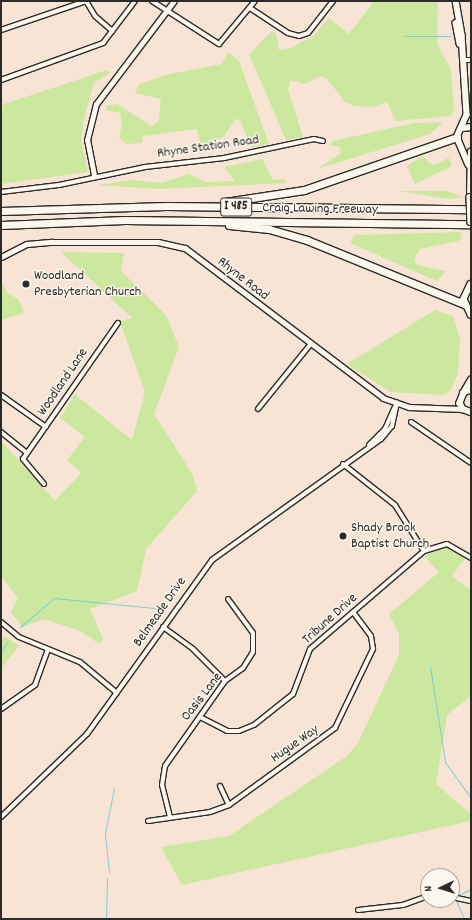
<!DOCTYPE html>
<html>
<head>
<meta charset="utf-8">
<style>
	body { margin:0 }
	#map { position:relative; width:472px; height:920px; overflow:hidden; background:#f7e4d5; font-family:Dekko,sans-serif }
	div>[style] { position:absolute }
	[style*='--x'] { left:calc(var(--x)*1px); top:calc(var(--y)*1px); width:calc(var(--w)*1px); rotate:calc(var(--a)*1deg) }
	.green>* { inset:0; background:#cce89f }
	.stream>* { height:1px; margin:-0.5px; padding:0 0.5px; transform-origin:0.5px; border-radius:0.5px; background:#7dcfd5 }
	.roads { filter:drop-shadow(1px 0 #2b2b2b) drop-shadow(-1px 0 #2b2b2b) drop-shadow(0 1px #2b2b2b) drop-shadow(0 -1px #2b2b2b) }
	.minor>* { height:4px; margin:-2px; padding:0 2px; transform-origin:2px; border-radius:2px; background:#fbf7ec }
	.tertiary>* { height:5px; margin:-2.5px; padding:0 2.5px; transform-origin:2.5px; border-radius:2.5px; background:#fbf7ec }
	.secondary>* { height:5.5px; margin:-2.75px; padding:0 2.75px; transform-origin:2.75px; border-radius:2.75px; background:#fbf7ec }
	.motorway>* { height:7px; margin:-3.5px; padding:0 3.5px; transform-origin:3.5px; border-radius:3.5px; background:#fbf7ec }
	.bridges { filter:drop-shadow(1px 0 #2b2b2b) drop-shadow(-1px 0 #2b2b2b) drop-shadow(0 1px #2b2b2b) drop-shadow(0 -1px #2b2b2b) }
	.secondary-bridge>* { height:5.5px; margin:-2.75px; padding:0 2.75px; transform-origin:2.75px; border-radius:2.75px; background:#fbf7ec }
	.dots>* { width:11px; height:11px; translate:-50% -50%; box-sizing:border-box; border:2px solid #fbf7ec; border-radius:50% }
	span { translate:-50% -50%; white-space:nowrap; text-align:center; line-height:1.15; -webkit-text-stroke:3px #fbf7ec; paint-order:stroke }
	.shield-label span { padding:1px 3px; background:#fbf7ec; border:1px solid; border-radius:3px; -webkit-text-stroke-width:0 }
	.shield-label { font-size:13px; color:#2b2b2b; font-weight:700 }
	.street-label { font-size:14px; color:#2b2b2b }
	.poi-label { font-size:14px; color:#2b2b2b }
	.left { translate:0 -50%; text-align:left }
	.frame { position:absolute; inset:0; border:2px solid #2b2b2b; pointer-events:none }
	.north { position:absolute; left:420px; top:868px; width:40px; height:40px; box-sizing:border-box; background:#fbf7ec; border:1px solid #a8a59f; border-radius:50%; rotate:266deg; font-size:11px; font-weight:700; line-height:16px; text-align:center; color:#2b2b2b }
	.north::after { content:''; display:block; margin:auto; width:14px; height:18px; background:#2b2b2b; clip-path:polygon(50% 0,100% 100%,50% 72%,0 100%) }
</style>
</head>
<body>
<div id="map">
	<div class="green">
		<div style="clip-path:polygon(374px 1px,438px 1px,437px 44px,451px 69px,454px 112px,451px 116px,396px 121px,387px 102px,372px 107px,355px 106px,345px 102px,327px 79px,320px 76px,305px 84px,291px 80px,288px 90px,303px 137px,286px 140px,249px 54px,271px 32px,276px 33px,279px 50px,291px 48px,314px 35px,329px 18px,349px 34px)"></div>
		<div style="clip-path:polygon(228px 52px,239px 61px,269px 144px,251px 147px,240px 120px,235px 119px,224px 136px,212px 142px,208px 151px,202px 151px,197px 129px,143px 136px,142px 143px,126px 144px,119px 137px,122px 124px,120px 113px,106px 110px,106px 106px,117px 104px,152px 126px,159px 121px,161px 99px,135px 93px,138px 85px,165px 75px,222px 64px)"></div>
		<div style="clip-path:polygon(107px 70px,110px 73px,94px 83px,85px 115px,81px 139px,88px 172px,1px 184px,1px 105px)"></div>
		<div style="clip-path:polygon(443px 122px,430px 134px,317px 169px,341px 153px,340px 147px,329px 145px,333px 141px,414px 123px)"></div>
		<div style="clip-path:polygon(422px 156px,433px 165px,449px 158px,452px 166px,415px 184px,407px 166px)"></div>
		<div style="clip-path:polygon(262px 159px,273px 180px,285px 179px,286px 183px,158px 189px,97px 185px,132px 180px,161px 183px,189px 174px,204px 182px,235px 181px,224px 167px)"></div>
		<div style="clip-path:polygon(399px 191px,448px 191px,463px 197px,449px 199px)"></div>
		<div style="clip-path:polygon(460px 232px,462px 238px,458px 241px,420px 249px,414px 259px,417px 265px,446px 271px,437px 281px,350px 243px,355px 235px)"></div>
		<div style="clip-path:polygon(61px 252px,124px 253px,121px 271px,166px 315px,179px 347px,154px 414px,193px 475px,197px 491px,146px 549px,137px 591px,90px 609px,103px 639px,99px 644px,81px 631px,43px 619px,22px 627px,11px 612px,18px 598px,1px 576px,1px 441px,55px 501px,81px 473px,67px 460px,85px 437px,60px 418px,76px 392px,78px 397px,132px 440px,145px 392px,120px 322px,132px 318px)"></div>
		<div style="clip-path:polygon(1px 280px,7px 292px,19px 300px,24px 313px,1px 320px)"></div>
		<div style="clip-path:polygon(435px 310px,453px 316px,460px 339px,458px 373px,451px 390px,443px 395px,390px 392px,347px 364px)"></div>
		<div style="clip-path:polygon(444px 547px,465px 558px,452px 576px,471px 590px,471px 696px,447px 715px,436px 784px,471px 814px,471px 821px,182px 885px,161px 847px,229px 836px,347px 756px,358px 743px,399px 655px,399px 634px,389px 614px,439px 572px,424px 556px)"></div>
		<div style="clip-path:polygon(5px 636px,19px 646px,1px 668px,1px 642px)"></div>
	</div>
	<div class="stream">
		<div style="--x:405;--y:36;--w:45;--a:0"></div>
		<div style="--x:20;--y:627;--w:45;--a:-40.5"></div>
		<div style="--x:54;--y:598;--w:111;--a:5.7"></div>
		<div style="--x:1;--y:652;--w:12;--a:-59"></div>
		<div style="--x:430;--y:666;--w:97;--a:81.1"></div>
		<div style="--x:445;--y:762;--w:44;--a:54.2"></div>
		<div style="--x:109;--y:872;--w:39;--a:-96"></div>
		<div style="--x:105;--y:833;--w:46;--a:-78.7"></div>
		<div style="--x:457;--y:896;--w:16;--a:-27"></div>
		<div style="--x:456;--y:900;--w:21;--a:67"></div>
		<div style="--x:106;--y:919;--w:41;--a:-88.6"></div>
	</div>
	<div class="roads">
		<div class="minor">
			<div style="--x:86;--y:1;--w:17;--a:59"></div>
			<div style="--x:95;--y:16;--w:23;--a:41"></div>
			<div style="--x:152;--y:1;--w:80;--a:32.7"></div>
			<div style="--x:219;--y:44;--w:56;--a:-50.1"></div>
			<div style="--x:250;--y:8;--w:45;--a:33.3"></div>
			<div style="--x:288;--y:33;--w:11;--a:15"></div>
			<div style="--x:299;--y:36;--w:9;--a:-18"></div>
			<div style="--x:308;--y:33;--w:41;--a:-52"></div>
			<div style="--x:1;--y:30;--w:90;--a:-18.8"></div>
			<div style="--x:463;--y:60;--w:8;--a:0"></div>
			<div style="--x:1;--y:80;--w:109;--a:-19.9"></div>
			<div style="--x:103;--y:43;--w:53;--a:-52.7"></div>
			<div style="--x:1;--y:192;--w:58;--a:-6.9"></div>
			<div style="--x:59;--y:185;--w:88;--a:-11.8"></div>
			<div style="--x:145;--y:167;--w:80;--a:-6.5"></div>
			<div style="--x:224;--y:158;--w:92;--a:-11.9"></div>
			<div style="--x:314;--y:139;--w:9;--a:13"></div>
			<div style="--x:1;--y:395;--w:55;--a:35.4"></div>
			<div style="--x:258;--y:409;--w:82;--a:-50.9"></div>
			<div style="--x:411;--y:422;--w:73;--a:34.3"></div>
			<div style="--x:1;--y:432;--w:33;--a:39"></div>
			<div style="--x:369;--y:445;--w:23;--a:-45"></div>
			<div style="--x:385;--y:429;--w:24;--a:-66"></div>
			<div style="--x:343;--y:464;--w:66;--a:38.3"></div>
			<div style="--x:395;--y:505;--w:54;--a:57.8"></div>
			<div style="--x:44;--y:484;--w:33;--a:-130"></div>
			<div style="--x:23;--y:459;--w:166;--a:-55.1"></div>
			<div style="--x:1;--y:622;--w:23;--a:40"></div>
			<div style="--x:19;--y:637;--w:66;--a:22.3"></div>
			<div style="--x:80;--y:662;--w:48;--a:40"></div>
			<div style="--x:163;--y:627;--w:37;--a:36"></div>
			<div style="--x:193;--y:649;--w:45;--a:45"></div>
			<div style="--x:1;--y:709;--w:42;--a:-35.2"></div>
			<div style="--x:35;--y:685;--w:37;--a:-70"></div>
			<div style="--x:200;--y:717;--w:30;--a:27"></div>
			<div style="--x:227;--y:731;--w:12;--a:0"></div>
			<div style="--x:239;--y:731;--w:16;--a:-22"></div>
			<div style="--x:254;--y:725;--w:50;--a:-38.5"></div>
			<div style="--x:293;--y:694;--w:48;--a:-69.3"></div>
			<div style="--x:310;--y:649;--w:150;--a:-40.7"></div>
			<div style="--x:424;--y:551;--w:24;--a:-17"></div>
			<div style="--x:447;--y:544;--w:28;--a:30"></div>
			<div style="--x:220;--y:786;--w:21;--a:65"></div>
			<div style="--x:1;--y:817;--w:120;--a:-44"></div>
			<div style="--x:87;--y:734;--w:214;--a:-54.3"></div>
			<div style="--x:212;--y:560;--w:208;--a:-35.6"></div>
			<div style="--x:381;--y:439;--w:17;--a:-50"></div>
			<div style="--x:392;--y:426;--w:24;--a:-78"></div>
			<div style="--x:170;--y:817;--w:33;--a:-104"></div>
			<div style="--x:162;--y:785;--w:19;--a:-81"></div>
			<div style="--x:165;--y:766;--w:104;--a:-54.8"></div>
			<div style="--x:225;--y:681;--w:22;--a:-36"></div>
			<div style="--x:243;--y:668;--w:19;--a:-58"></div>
			<div style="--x:253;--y:652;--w:19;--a:-90"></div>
			<div style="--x:253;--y:633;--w:42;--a:-126.3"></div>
			<div style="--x:148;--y:821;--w:63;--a:-8.3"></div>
			<div style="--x:210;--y:812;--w:20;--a:-20"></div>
			<div style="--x:229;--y:805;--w:131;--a:-36"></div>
			<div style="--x:335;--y:728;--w:88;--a:-64.3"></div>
			<div style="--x:373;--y:649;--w:13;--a:-99"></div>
			<div style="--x:371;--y:636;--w:30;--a:-127"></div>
			<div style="--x:452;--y:897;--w:19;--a:12"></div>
			<div style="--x:358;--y:910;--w:45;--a:-6.3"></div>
			<div style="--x:403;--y:905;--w:27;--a:-20"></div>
		</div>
		<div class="tertiary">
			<div style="--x:94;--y:175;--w:36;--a:-101"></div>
			<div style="--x:87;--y:140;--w:37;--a:-76"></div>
			<div style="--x:96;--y:104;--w:129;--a:-52.9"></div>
			<div style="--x:1;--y:257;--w:29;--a:-27"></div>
			<div style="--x:27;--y:244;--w:25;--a:-5"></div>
			<div style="--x:52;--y:242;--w:106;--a:0"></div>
			<div style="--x:158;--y:242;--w:28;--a:13"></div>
			<div style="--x:185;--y:248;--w:248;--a:37.1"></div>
			<div style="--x:383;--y:398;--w:28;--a:19"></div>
			<div style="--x:409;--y:407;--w:54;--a:2.1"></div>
		</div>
		<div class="secondary">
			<div style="--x:456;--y:1;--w:35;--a:80"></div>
			<div style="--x:462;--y:35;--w:80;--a:86.4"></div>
			<div style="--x:467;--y:115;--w:24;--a:114"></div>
			<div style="--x:457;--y:137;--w:30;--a:67"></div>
			<div style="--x:456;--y:23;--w:21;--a:79"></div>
			<div style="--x:463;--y:128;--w:8;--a:-7"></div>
			<div style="--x:470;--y:197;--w:45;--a:-88.7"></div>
			<div style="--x:471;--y:284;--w:17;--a:115"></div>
			<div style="--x:464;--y:299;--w:17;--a:66"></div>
			<div style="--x:471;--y:390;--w:8;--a:157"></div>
			<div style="--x:464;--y:393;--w:11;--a:112"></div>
			<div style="--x:460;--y:403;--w:7;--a:63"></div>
			<div style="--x:463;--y:409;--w:9;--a:21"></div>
			<div style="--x:464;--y:392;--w:14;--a:-60"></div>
		</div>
		<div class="motorway">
			<div style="--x:225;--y:202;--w:80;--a:-8.6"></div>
			<div style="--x:304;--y:190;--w:162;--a:-19.1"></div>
			<div style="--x:1;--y:211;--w:165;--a:-1.7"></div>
			<div style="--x:166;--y:206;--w:305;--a:0.6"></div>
			<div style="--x:1;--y:225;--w:124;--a:-2.3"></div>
			<div style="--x:125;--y:220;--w:346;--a:0.7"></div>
			<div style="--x:229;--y:225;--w:40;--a:5.7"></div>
			<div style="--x:269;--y:229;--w:40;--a:16"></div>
			<div style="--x:307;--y:240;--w:170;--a:22.2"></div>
		</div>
	</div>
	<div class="bridges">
		<div class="secondary-bridge">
			<div style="--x:470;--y:197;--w:25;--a:88"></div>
		</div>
	</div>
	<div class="dots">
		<div style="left:26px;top:284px;background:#2b2b2b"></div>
		<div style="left:343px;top:536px;background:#2b2b2b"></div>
	</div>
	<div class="shield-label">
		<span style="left:236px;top:207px">I 485</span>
	</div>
	<div class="street-label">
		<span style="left:208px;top:147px;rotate:-8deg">Rhyne Station Road</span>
		<span style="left:320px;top:209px;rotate:1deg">Craig Lawing Freeway</span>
		<span style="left:243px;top:279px;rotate:38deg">Rhyne Road</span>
		<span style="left:63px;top:382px;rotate:-56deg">Woodland Lane</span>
		<span style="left:160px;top:612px;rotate:-55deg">Belmeade Drive</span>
		<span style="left:330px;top:619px;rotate:-42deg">Tribune Drive</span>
		<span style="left:202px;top:697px;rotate:-52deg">Oasis Lane</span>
		<span style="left:295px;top:744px;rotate:-35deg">Hugue Way</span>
	</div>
	<div class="poi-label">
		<span class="left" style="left:34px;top:284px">Woodland<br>Presbyterian Church</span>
		<span class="left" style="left:351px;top:536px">Shady Brook<br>Baptist Church</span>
	</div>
	<div class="frame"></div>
	<div class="north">N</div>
</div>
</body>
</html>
